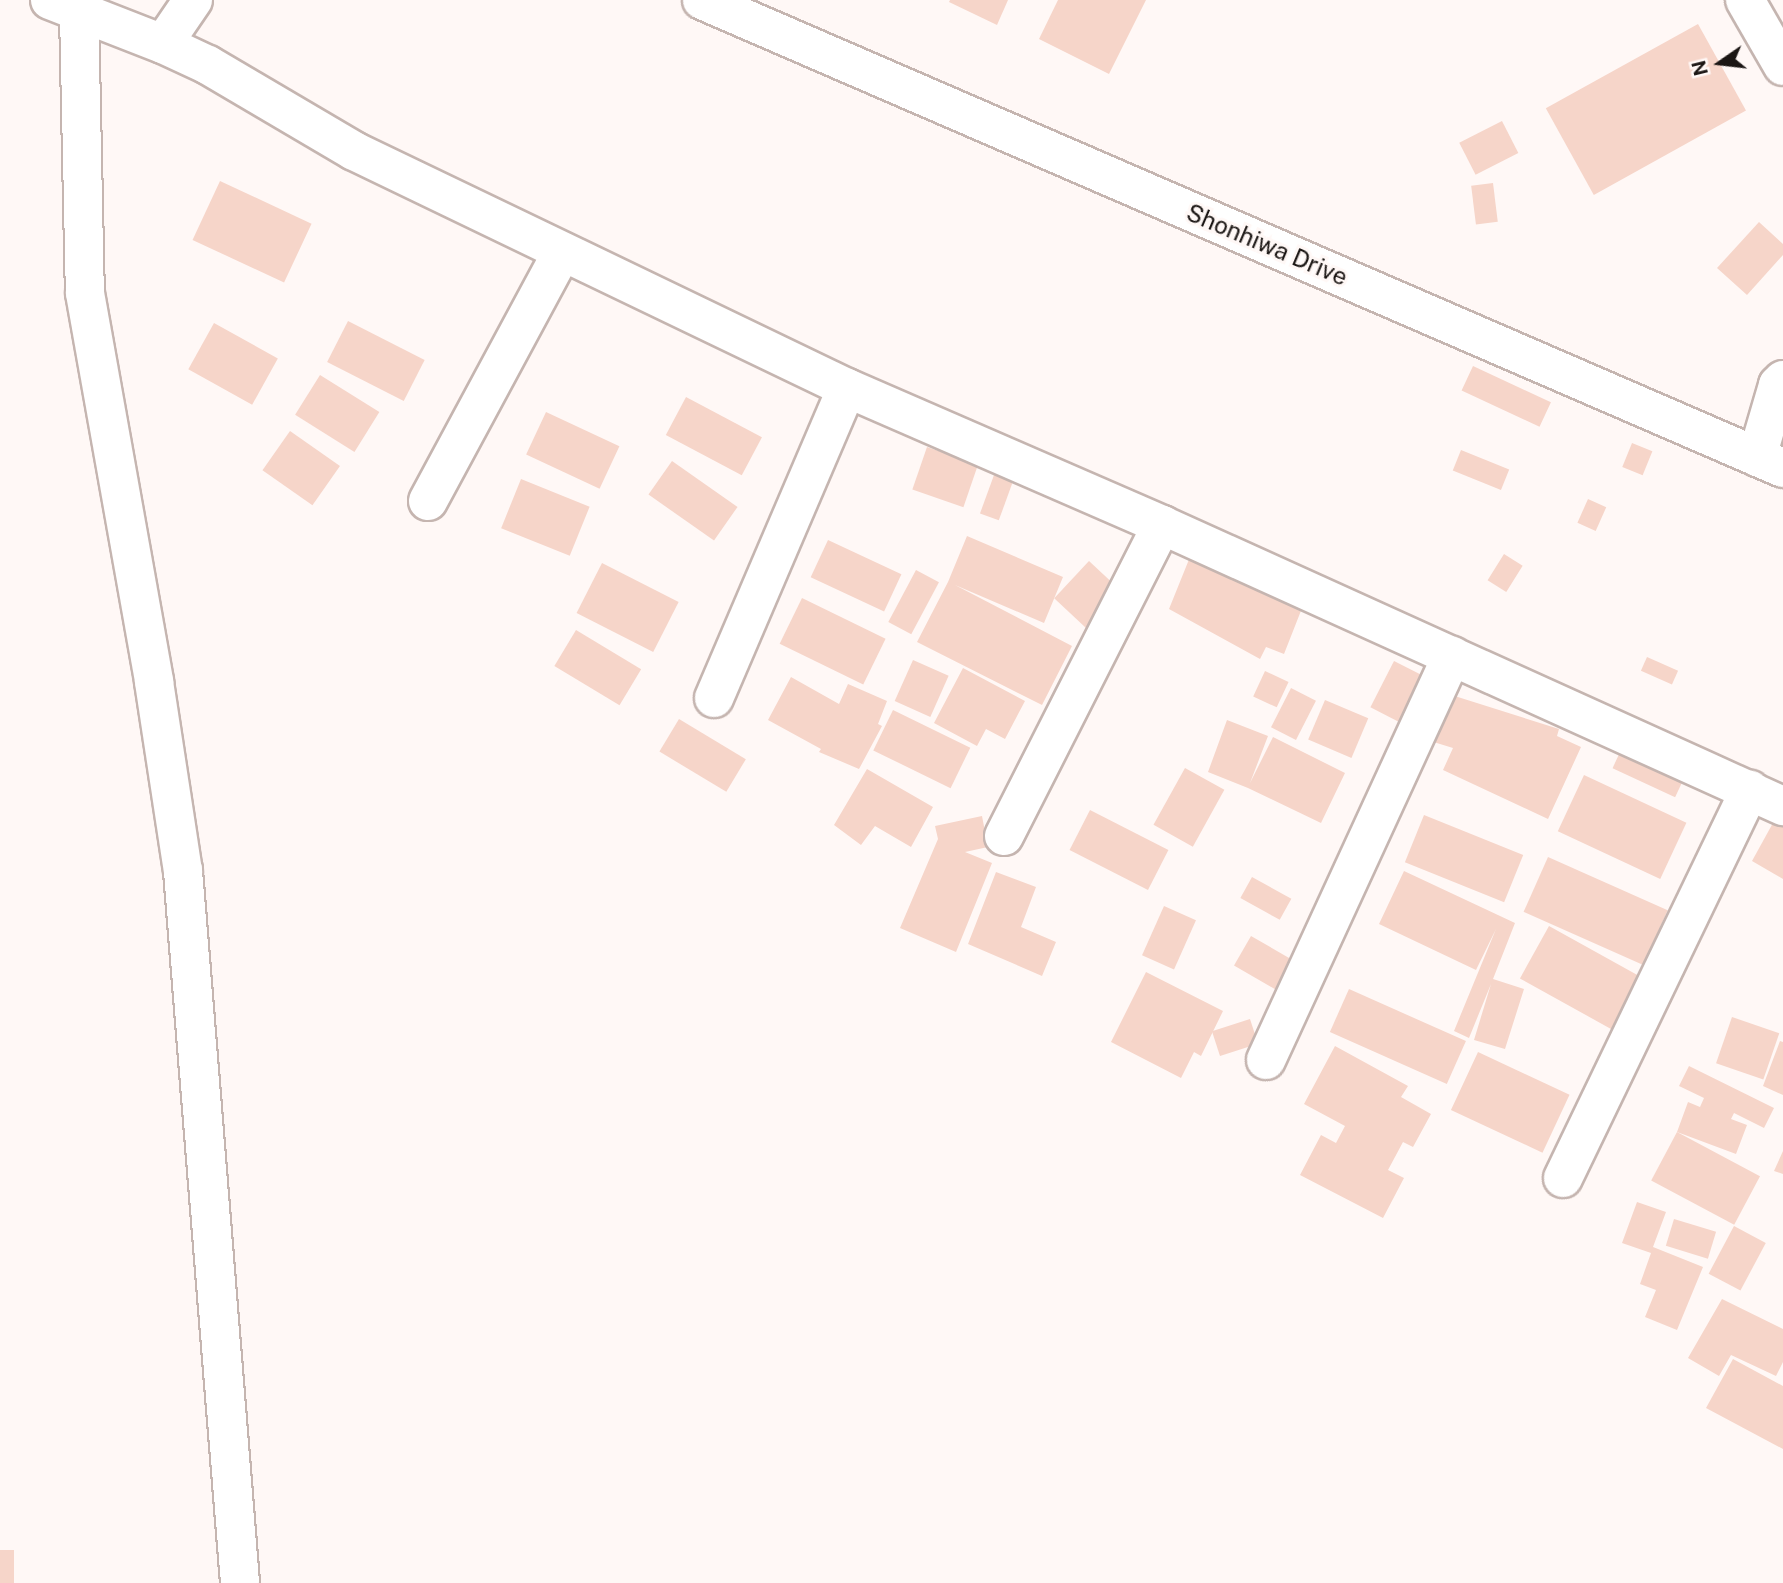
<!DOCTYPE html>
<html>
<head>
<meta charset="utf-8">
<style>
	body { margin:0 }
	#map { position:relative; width:1783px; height:1583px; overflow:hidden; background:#fff8f6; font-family:"Public Sans",sans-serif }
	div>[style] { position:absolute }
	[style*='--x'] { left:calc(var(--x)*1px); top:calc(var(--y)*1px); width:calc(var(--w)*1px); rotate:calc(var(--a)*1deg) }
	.building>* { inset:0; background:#f6d5c9; transform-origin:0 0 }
	.roads { filter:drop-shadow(2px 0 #c5b5b0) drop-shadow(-2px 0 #c5b5b0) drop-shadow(0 2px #c5b5b0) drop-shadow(0 -2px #c5b5b0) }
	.street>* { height:38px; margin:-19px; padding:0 19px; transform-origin:19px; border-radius:19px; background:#fff }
	.secondary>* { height:38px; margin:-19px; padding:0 19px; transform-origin:19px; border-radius:19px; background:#fff }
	span { translate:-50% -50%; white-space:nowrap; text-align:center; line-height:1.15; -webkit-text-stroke:6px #fff8f6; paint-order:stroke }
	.street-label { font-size:24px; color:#1b1614 }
	.north { position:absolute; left:1685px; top:28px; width:70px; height:70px; -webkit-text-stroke:5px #fff8f6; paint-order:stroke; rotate:256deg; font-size:19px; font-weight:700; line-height:28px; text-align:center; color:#1b1614 }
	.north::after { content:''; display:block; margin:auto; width:24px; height:32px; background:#1b1614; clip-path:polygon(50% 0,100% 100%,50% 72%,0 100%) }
</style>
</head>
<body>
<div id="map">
	<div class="building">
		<div style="clip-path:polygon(950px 0,1008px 0,997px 25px,949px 2px)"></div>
		<div style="clip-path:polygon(1058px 0,1146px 0,1109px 74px,1039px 39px)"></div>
		<div style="left:1698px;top:24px;width:99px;height:174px;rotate:61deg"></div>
		<div style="left:1502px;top:121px;width:36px;height:48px;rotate:63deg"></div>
		<div style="left:220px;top:181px;width:101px;height:65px;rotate:25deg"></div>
		<div style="left:1493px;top:183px;width:39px;height:22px;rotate:83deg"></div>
		<div style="clip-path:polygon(1759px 222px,1783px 244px,1783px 255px,1747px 295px,1717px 268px)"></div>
		<div style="left:348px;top:321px;width:86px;height:46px;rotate:27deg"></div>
		<div style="left:214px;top:323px;width:73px;height:53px;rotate:29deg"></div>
		<div style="left:1473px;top:366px;width:86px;height:27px;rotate:25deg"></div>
		<div style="left:320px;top:375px;width:70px;height:47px;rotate:32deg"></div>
		<div style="left:686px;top:397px;width:86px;height:43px;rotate:28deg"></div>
		<div style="left:546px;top:412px;width:81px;height:47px;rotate:25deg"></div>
		<div style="left:290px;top:431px;width:61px;height:48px;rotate:35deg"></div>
		<div style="left:1632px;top:443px;width:22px;height:26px;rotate:22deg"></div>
		<div style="left:927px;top:447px;width:54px;height:45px;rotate:19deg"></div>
		<div style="left:1461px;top:450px;width:52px;height:22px;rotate:22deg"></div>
		<div style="left:672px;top:461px;width:80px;height:41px;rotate:35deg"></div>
		<div style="left:994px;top:475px;width:20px;height:41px;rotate:20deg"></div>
		<div style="left:521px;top:479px;width:74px;height:53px;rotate:22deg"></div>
		<div style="left:1588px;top:499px;width:20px;height:26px;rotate:24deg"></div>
		<div style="clip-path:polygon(967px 536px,1063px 577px,1044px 623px,955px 585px,1072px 646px,1042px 705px,917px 642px,948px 582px)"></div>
		<div style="left:828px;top:540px;width:81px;height:41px;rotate:25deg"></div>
		<div style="clip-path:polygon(1192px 552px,1306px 598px,1284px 654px,1266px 647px,1260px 659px,1169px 609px)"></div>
		<div style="left:1504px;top:554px;width:22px;height:31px;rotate:32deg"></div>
		<div style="left:1089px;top:561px;width:49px;height:51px;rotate:43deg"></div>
		<div style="left:602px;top:563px;width:86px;height:56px;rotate:27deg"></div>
		<div style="left:916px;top:570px;width:26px;height:59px;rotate:28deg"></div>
		<div style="left:802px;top:598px;width:93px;height:51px;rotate:26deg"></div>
		<div style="left:576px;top:630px;width:76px;height:42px;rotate:31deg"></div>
		<div style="left:1647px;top:657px;width:34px;height:15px;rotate:24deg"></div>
		<div style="left:913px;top:660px;width:39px;height:45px;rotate:24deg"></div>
		<div style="left:1394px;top:661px;width:36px;height:52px;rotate:27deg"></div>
		<div style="clip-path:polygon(963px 668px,1025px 701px,1005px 739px,986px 729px,977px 746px,934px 723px)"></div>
		<div style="left:1265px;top:671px;width:26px;height:28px;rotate:25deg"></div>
		<div style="clip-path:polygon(791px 677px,839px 704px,848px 684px,887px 701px,878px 724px,882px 726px,859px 769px,819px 752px,821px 749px,768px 720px)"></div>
		<div style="left:1291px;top:688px;width:28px;height:44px;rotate:27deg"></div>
		<div style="clip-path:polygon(1442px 692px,1559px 729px,1557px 736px,1581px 747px,1548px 819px,1443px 770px,1453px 748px,1427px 740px)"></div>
		<div style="left:1325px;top:700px;width:47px;height:43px;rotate:23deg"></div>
		<div style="left:893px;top:710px;width:86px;height:45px;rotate:26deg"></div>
		<div style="left:679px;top:719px;width:78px;height:38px;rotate:31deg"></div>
		<div style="clip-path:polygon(1227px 720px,1268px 736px,1250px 783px,1273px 737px,1345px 773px,1321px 823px,1248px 788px,1208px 772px)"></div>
		<div style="left:1621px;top:750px;width:69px;height:20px;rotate:25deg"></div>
		<div style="left:1185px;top:768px;width:45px;height:65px;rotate:29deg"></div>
		<div style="clip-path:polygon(867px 769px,933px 807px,911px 847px,875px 826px,861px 845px,834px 825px)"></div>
		<div style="left:1584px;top:775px;width:113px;height:62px;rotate:25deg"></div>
		<div style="left:1090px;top:810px;width:88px;height:45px;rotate:27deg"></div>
		<div style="clip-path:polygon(1779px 812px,1783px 814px,1783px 879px,1752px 861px)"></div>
		<div style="left:1424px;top:815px;width:107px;height:51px;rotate:22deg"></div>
		<div style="clip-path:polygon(982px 816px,988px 847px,965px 852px,992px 863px,956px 952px,900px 928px,938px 839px,935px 826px)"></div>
		<div style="left:1548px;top:857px;width:131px;height:60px;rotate:24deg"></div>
		<div style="clip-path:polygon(1404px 871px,1515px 923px,1493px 979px,1524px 989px,1505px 1049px,1474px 1040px,1491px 984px,1469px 1038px,1454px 1031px,1496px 929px,1476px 970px,1379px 924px)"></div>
		<div style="clip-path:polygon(996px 872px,1036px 887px,1021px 927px,1056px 942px,1042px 976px,968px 944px)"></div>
		<div style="left:1252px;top:877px;width:45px;height:24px;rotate:29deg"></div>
		<div style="left:1164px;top:906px;width:35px;height:54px;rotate:24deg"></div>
		<div style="left:1549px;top:926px;width:118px;height:60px;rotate:29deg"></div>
		<div style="left:1251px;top:936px;width:48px;height:34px;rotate:30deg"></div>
		<div style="clip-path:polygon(1146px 972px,1223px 1011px,1201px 1056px,1194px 1052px,1181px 1078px,1111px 1042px)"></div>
		<div style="left:1349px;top:989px;width:128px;height:47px;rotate:24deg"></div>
		<div style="left:1732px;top:1017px;width:50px;height:49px;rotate:19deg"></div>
		<div style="left:1250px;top:1019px;width:26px;height:40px;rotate:72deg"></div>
		<div style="clip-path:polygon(1780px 1041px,1783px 1042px,1783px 1095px,1763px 1086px)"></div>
		<div style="clip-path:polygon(1335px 1046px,1408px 1086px,1401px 1097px,1431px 1114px,1413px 1147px,1403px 1142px,1388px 1170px,1404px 1178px,1383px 1218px,1300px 1175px,1321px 1135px,1336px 1143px,1345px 1126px,1304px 1104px)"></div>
		<div style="left:1478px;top:1052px;width:101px;height:64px;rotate:25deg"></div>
		<div style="clip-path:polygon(1689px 1066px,1774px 1108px,1764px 1128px,1734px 1113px,1731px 1119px,1747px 1125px,1736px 1154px,1677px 1132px,1688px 1102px,1700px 1107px,1704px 1098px,1679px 1086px)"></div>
		<div style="left:1677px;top:1132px;width:94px;height:55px;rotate:28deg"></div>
		<div style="clip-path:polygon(1783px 1151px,1783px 1174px,1774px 1171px)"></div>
		<div style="clip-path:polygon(1637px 1202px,1666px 1212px,1653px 1247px,1703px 1267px,1677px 1330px,1645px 1317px,1656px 1290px,1640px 1284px,1651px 1253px,1622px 1243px)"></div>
		<div style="left:1674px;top:1219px;width:44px;height:28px;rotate:17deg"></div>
		<div style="left:1734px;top:1226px;width:36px;height:54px;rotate:28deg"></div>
		<div style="clip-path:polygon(1722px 1299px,1783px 1329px,1783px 1362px,1776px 1376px,1731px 1355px,1719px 1376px,1688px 1358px)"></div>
		<div style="clip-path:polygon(1733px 1359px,1783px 1386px,1783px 1449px,1706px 1408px)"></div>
		<div style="left:0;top:1550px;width:14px;height:33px"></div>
	</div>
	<div class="roads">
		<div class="street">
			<div style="--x:50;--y:0;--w:121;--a:21.3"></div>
			<div style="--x:193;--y:0;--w:53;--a:124.3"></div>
			<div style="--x:163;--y:44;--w:50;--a:25"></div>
			<div style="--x:208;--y:65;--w:169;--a:30.5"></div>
			<div style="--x:354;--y:151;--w:547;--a:25.68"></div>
			<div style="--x:847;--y:388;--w:344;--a:23.5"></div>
			<div style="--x:1162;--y:525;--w:682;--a:24.35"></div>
			<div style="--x:1745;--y:0;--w:76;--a:60.1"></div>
			<div style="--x:79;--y:12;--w:281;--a:88.8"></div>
			<div style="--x:85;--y:293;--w:395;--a:79.9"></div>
			<div style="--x:154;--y:682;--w:191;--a:81.3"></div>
			<div style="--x:183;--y:871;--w:714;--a:85.42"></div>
			<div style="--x:1757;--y:457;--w:75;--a:-73.7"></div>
			<div style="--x:1778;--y:385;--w:7;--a:-45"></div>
			<div style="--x:428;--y:501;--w:283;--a:-61.7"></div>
			<div style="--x:714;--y:698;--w:337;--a:-66.8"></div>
			<div style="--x:1004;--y:836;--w:349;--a:-63.1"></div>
			<div style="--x:1266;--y:1060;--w:445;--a:-65.3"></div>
			<div style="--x:1563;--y:1178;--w:431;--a:-64.3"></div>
		</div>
		<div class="secondary">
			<div style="--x:702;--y:0;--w:1178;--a:23.41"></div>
		</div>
	</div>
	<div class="street-label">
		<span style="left:1267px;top:245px;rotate:23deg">Shonhiwa Drive</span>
	</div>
	<div class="north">N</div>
</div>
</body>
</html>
